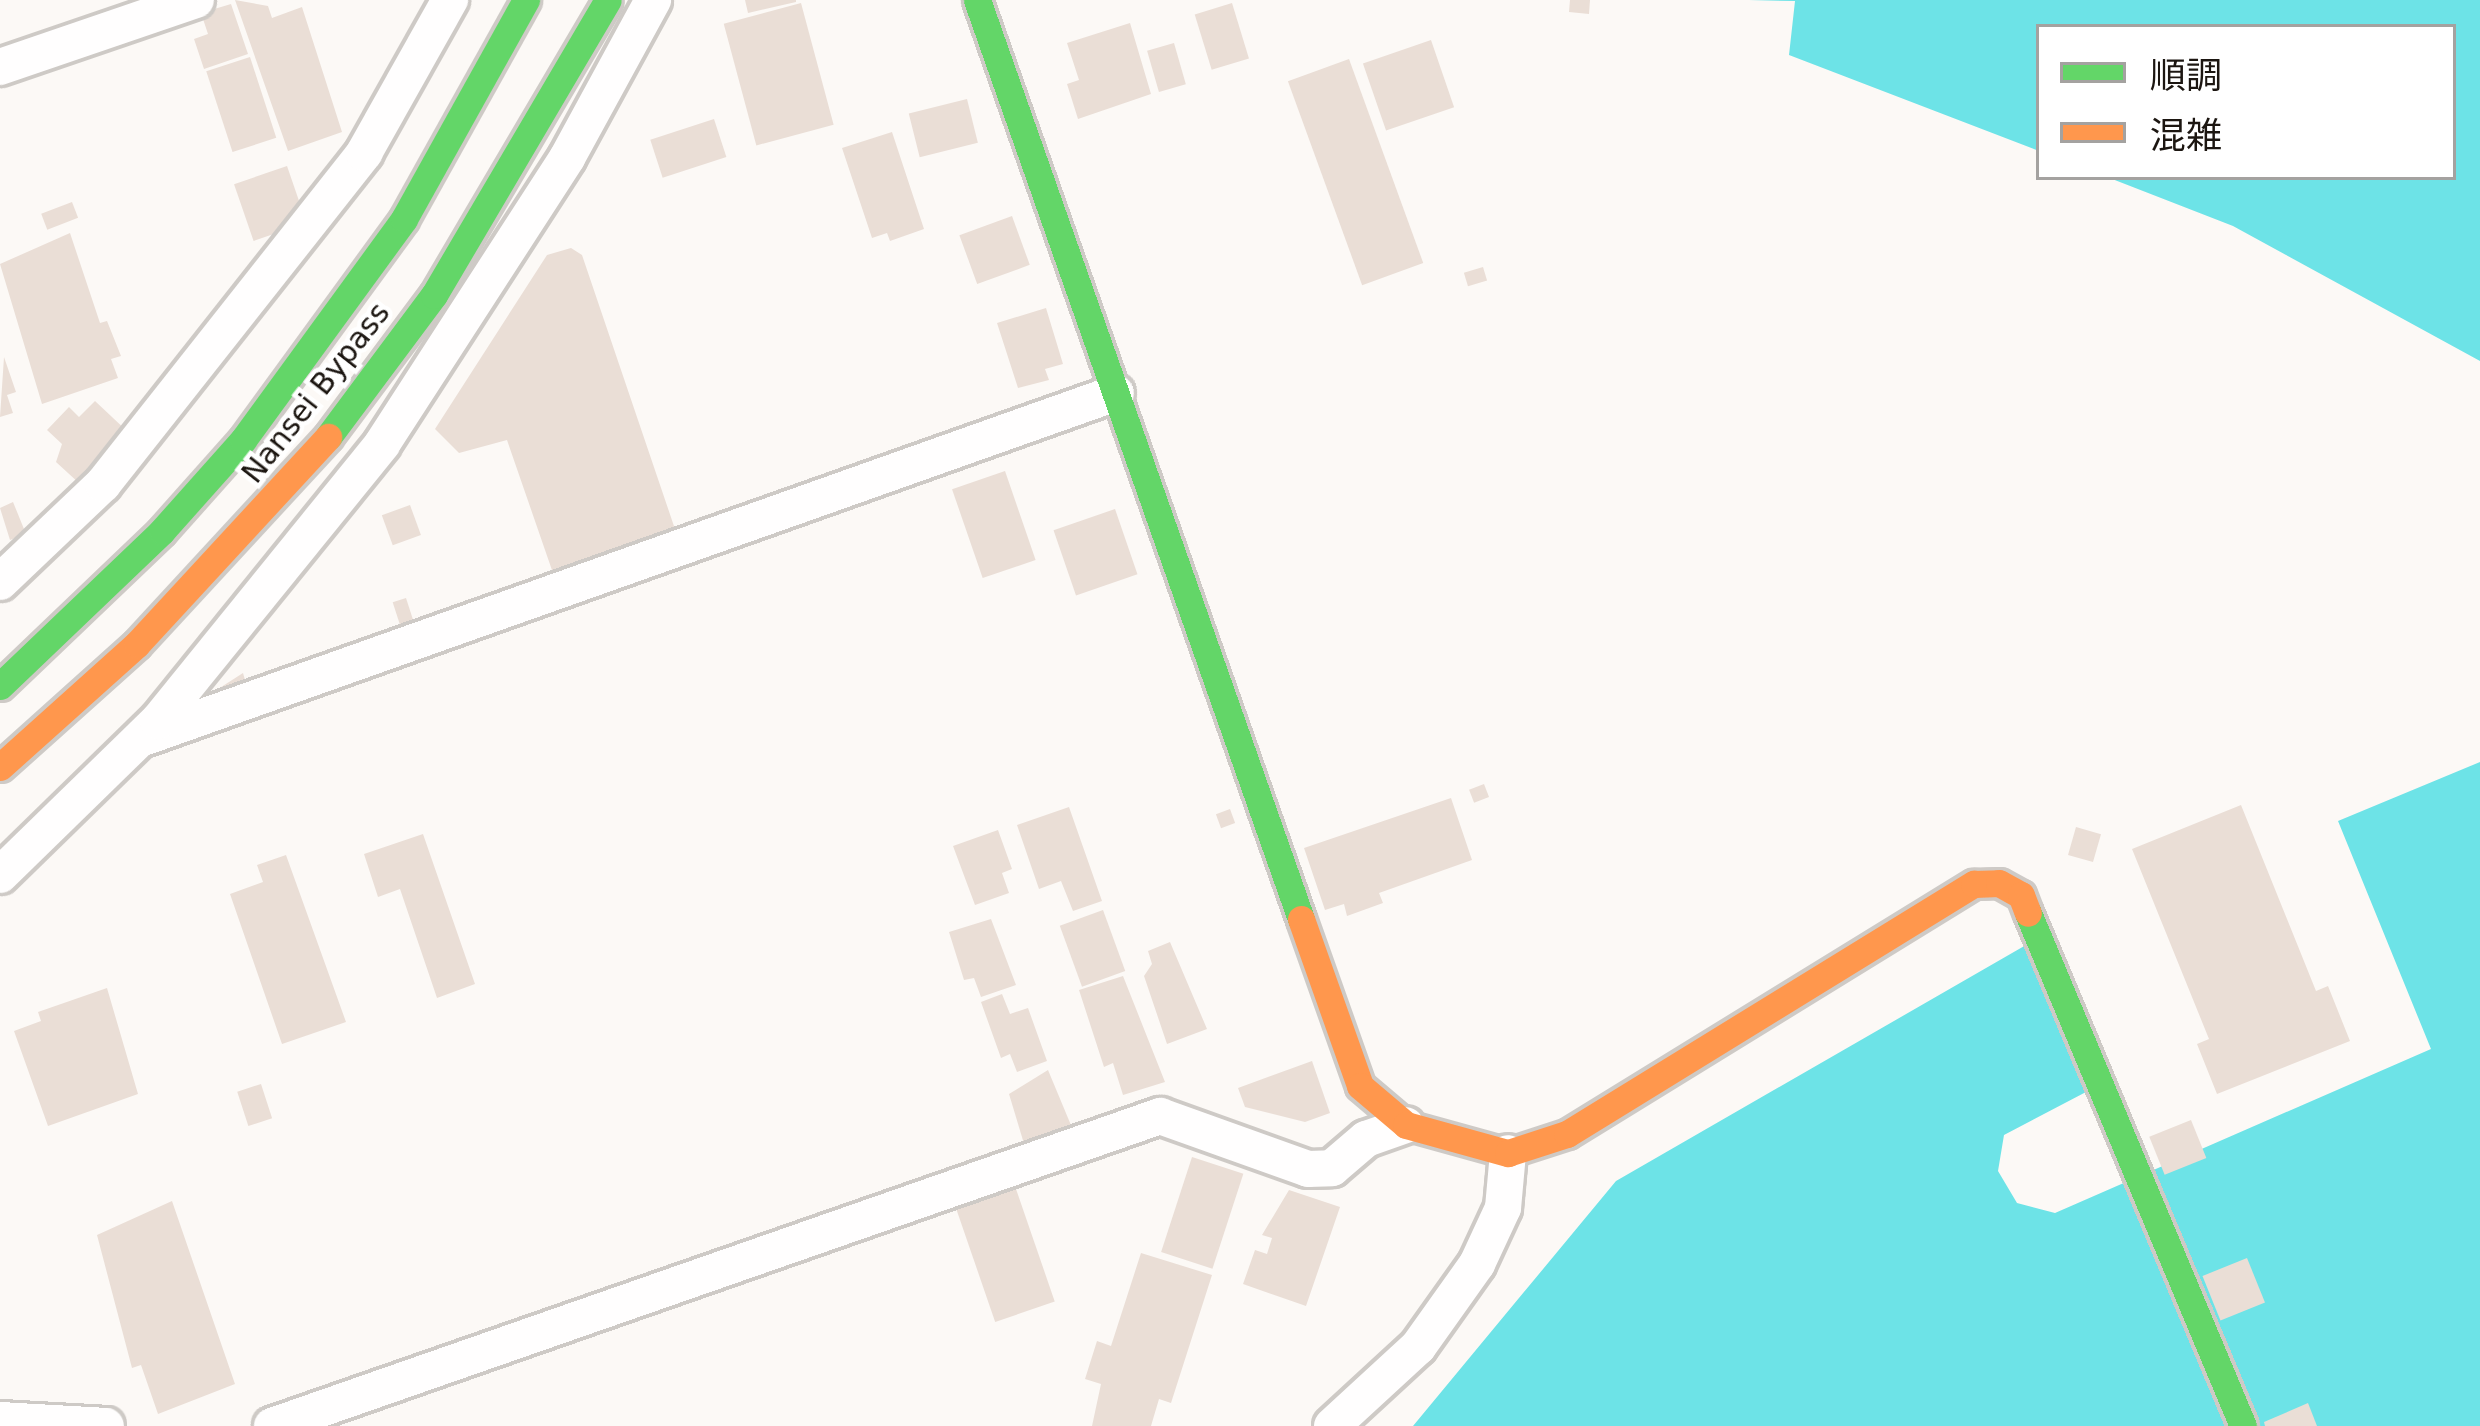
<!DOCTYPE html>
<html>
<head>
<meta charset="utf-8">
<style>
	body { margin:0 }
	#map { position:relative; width:2480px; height:1426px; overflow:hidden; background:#fcf9f6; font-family:"DejaVu Sans","Noto Sans JP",sans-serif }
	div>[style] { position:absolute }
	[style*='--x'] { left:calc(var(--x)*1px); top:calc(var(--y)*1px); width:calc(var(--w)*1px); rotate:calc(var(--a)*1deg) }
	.water>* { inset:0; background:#6de3e7 }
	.building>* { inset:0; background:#eaded6; transform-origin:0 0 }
	.roads { filter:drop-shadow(3px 0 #cecac6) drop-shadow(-3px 0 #cecac6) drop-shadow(0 3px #cecac6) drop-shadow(0 -3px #cecac6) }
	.street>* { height:36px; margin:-18px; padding:0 18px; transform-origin:18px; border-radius:18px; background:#fffefe }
	.fast>* { height:27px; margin:-13.5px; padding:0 13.5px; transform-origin:13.5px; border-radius:13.5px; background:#63d668 }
	.slow>* { height:27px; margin:-13.5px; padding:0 13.5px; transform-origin:13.5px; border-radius:13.5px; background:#ff974d }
	span { translate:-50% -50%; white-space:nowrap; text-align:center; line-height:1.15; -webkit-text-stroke:9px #fff; paint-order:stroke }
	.street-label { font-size:30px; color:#1c1611 }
	.legend { position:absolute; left:2036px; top:24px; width:420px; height:156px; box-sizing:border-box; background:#fff; border:3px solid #a4a2a0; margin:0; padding:15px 21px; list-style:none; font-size:36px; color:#1c1611 }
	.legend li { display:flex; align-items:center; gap:24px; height:60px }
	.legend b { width:60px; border:3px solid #a4a2a0 }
</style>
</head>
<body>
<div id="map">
	<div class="water">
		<div style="clip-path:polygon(1749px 0,2480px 0,2480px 361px,2233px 226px,2107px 177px,2453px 177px,2453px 27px,2039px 27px,2039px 151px,1789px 55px,1795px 1px)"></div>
		<div style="clip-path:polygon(2480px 762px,2480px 1426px,1413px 1426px,1616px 1181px,2026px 945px,2086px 1092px,2004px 1135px,1998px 1171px,2017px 1203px,2055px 1213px,2431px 1049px,2338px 821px)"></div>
	</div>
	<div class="building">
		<div style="clip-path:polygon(235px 0,268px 6px,272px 18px,302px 7px,342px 132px,288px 151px)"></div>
		<div style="clip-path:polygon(745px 0,796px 0,796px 2px,748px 13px)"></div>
		<div style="clip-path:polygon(1570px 0,1590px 0,1589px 14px,1569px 12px)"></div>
		<div style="left:801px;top:3px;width:126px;height:80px;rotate:75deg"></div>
		<div style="left:1232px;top:3px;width:58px;height:39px;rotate:73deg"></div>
		<div style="clip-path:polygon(231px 4px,248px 54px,204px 69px,194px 39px,208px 34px,201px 13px)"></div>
		<div style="clip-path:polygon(1130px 23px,1151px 94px,1078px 119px,1067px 84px,1079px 80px,1067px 43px)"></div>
		<div style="left:1431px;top:40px;width:71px;height:72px;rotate:71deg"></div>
		<div style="left:1174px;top:43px;width:43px;height:28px;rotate:74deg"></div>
		<div style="left:250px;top:57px;width:85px;height:46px;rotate:72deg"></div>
		<div style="left:1349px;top:59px;width:217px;height:65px;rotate:70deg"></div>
		<div style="left:967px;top:99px;width:45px;height:60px;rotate:76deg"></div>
		<div style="left:714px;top:119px;width:40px;height:67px;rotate:72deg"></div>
		<div style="clip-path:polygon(892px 132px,924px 229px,890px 241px,887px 233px,872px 238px,842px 148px)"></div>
		<div style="left:287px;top:166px;width:60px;height:56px;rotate:71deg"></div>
		<div style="left:72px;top:202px;width:17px;height:33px;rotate:69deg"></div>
		<div style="left:1012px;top:216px;width:52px;height:56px;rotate:70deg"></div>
		<div style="clip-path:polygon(70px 233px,100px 323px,107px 321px,121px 356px,111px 359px,118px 378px,42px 404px,0 264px)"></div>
		<div style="clip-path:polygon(571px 248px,582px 255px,677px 535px,554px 576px,507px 440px,459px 453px,435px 429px,547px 255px)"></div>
		<div style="left:1483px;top:267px;width:14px;height:20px;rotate:73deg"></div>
		<div style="clip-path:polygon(1046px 308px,1063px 364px,1045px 369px,1049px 380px,1018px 388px,997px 323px)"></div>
		<div style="clip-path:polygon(4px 357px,16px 392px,7px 395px,13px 413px,0 417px)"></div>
		<div style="clip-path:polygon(95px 401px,129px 433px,80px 484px,56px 462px,62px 444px,47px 430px,69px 407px,79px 417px)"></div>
		<div style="left:1005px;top:471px;width:94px;height:56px;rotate:71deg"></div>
		<div style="clip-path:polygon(13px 502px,26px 534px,10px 540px,0 508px)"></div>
		<div style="left:410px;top:505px;width:32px;height:30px;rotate:70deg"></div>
		<div style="left:1115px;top:509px;width:69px;height:65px;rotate:71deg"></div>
		<div style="left:406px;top:598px;width:28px;height:14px;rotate:72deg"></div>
		<div style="clip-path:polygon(243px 673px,247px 687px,218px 697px,215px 691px)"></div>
		<div style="left:1484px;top:784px;width:14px;height:16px;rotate:69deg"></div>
		<div style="clip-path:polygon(1451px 798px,1472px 860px,1379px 893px,1383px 903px,1347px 916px,1344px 904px,1325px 910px,1304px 848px)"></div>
		<div style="clip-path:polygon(2241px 805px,2316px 991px,2328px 986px,2350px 1041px,2217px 1094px,2197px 1044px,2209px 1039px,2132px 849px)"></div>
		<div style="clip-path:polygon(1069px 807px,1102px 901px,1073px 911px,1061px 881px,1039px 889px,1017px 825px)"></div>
		<div style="left:1230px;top:809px;width:15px;height:15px;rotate:70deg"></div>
		<div style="left:2076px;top:827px;width:26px;height:29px;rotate:16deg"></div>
		<div style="clip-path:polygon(998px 830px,1012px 869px,1002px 873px,1009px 893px,975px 905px,953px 846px)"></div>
		<div style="clip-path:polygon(423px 834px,475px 984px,437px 998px,400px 889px,378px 897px,364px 854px)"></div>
		<div style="clip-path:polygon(286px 855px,346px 1022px,282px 1044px,230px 894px,263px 882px,257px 865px)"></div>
		<div style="left:1103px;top:910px;width:65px;height:46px;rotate:70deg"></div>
		<div style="clip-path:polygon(991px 919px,1016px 985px,981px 997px,974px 978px,964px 980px,949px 932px)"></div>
		<div style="clip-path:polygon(1170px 942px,1207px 1029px,1167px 1044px,1144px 976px,1152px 964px,1148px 951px)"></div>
		<div style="clip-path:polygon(1123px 976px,1165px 1082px,1123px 1095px,1113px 1063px,1104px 1067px,1079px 990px)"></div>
		<div style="clip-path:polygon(107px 988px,138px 1094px,48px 1126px,14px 1031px,41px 1021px,38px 1012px)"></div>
		<div style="clip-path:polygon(1002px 994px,1010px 1014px,1028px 1008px,1047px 1061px,1017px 1072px,1010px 1054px,1001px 1058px,981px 1002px)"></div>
		<div style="clip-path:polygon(1312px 1061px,1330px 1113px,1305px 1122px,1245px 1107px,1238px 1088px)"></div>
		<div style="clip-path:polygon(1048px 1070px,1073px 1130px,1025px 1147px,1009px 1094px)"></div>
		<div style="left:261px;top:1084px;width:36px;height:25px;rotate:72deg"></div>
		<div style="left:2191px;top:1120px;width:41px;height:45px;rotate:68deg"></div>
		<div style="left:1192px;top:1157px;width:54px;height:100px;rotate:18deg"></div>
		<div style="left:1016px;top:1189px;width:119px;height:63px;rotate:71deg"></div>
		<div style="clip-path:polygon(1289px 1190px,1340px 1207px,1306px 1306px,1243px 1284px,1255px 1250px,1267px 1254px,1272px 1238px,1262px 1235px)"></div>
		<div style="clip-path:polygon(172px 1201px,235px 1384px,158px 1414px,141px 1365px,132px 1368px,97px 1235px)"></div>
		<div style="clip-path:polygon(1141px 1253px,1212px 1275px,1171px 1403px,1159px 1399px,1151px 1426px,1092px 1426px,1101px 1384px,1085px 1379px,1097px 1341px,1111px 1346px)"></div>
		<div style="left:2247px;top:1258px;width:48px;height:48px;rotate:68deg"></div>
		<div style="clip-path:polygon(2308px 1403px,2317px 1426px,2265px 1426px,2264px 1422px)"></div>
	</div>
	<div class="roads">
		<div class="street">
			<div style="--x:0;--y:67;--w:207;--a:-18.9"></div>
			<div style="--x:0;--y:582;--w:142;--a:-43.6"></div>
			<div style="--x:103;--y:484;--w:422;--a:-51.7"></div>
			<div style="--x:364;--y:153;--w:176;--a:-60.7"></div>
			<div style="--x:146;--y:737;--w:1029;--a:-19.53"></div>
			<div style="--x:0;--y:875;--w:221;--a:-44.3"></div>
			<div style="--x:158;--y:721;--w:356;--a:-51"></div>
			<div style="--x:382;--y:444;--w:341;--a:-57.1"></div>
			<div style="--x:567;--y:158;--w:180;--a:-61.4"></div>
			<div style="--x:0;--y:1420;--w:106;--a:3.2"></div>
			<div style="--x:272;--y:1426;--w:941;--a:-19.24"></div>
			<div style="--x:1160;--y:1116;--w:157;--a:19.7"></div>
			<div style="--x:1308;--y:1169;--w:24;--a:-2"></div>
			<div style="--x:1332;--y:1168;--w:45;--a:-40.5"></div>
			<div style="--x:1366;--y:1139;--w:42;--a:-19.3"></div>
			<div style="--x:1332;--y:1426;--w:117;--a:-42.6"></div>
			<div style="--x:1418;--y:1347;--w:102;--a:-54.6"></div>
			<div style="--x:1477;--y:1264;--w:62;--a:-65.1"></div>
			<div style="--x:1503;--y:1208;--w:55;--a:-84.8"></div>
		</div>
		<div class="fast">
			<div style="--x:977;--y:0;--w:974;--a:70.58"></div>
			<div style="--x:328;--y:437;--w:177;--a:-53.3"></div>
			<div style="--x:434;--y:295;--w:342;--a:-59.5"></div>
			<div style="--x:0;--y:686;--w:224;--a:-43.7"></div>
			<div style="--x:162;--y:531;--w:122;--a:-48.3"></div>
			<div style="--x:243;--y:440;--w:273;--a:-53.9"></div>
			<div style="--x:404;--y:219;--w:251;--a:-60.9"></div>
			<div style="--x:2028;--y:913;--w:556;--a:67.26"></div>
		</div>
		<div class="slow">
			<div style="--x:0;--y:767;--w:184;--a:-41.9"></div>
			<div style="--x:137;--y:644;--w:282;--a:-47.3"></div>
			<div style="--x:1301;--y:919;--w:177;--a:70.5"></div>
			<div style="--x:1360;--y:1086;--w:60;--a:40.3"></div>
			<div style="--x:1406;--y:1125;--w:106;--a:15.4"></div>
			<div style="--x:1508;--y:1153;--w:62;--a:-17.9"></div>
			<div style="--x:1567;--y:1134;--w:478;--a:-31.6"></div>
			<div style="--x:1974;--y:884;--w:25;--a:-2"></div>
			<div style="--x:1999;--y:883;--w:25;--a:29"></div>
			<div style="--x:2021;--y:895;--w:19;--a:69"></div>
		</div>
	</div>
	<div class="street-label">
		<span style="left:316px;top:393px;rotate:-52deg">Nansei Bypass</span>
	</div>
	<ul class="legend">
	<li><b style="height:15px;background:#63d668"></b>順調</li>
	<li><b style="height:15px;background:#ff974d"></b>混雑</li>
	</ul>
</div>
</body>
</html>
